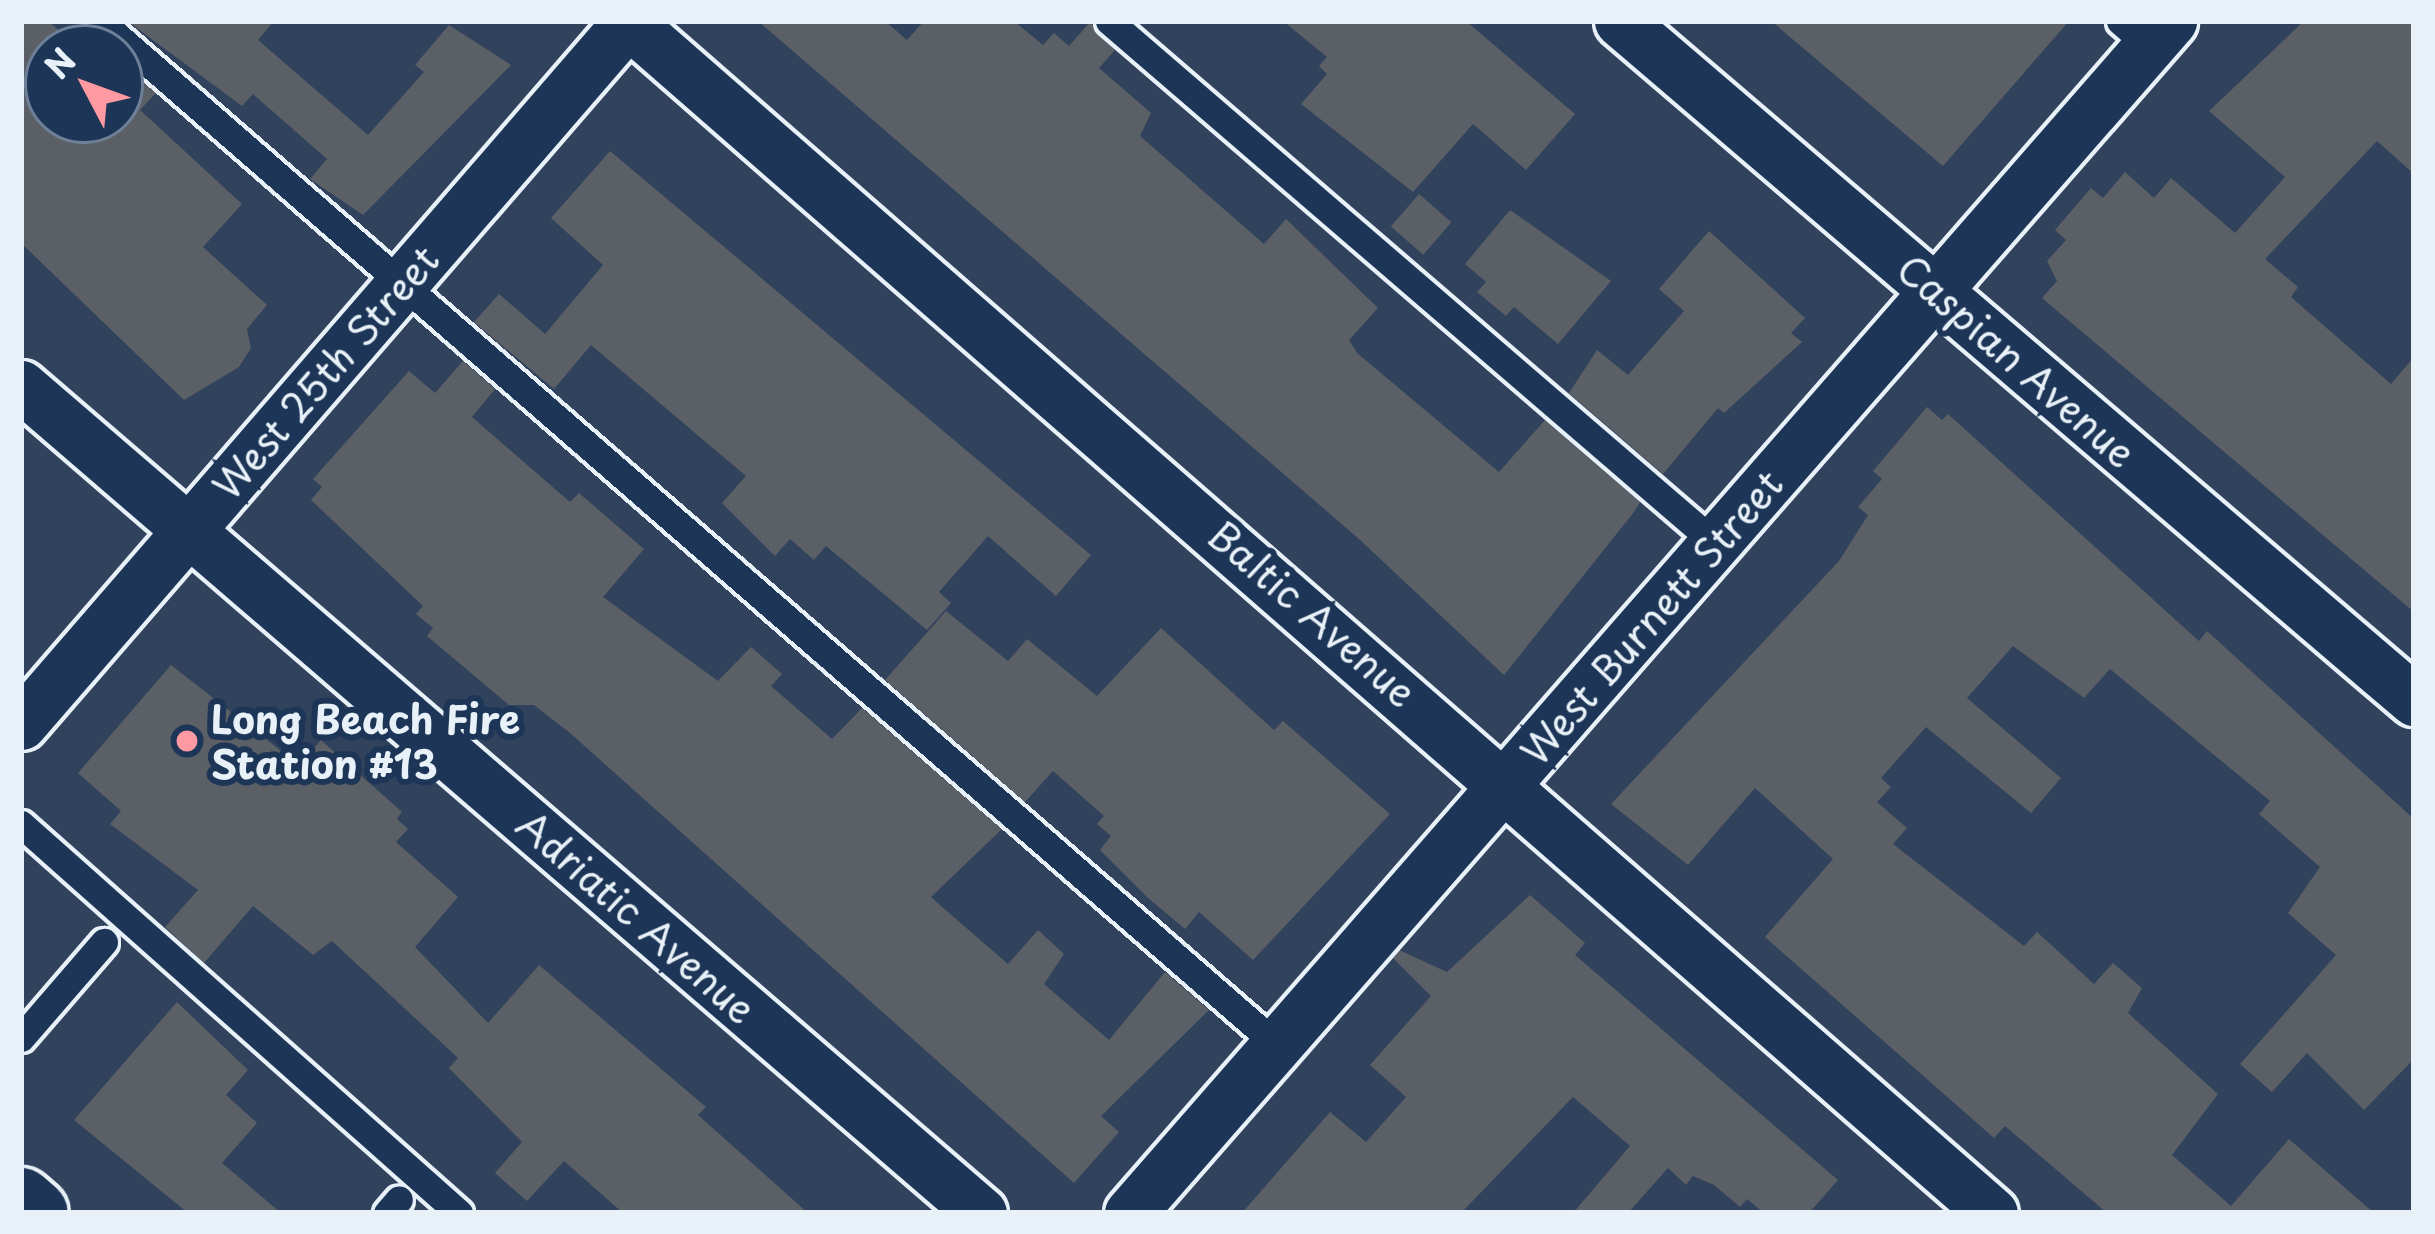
<!DOCTYPE html>
<html>
<head>
<meta charset="utf-8">
<style>
	body { margin:0 }
	#map { position:relative; width:2435px; height:1234px; overflow:hidden; background:#30425c; font-family:"Playpen Sans",sans-serif }
	div>[style] { position:absolute }
	[style*='--x'] { left:calc(var(--x)*1px); top:calc(var(--y)*1px); width:calc(var(--w)*1px); rotate:calc(var(--a)*1deg) }
	.building>* { inset:0; background:#5b5f66; transform-origin:0 0 }
	.roads { filter:drop-shadow(3px 0 #e8f1f8) drop-shadow(-3px 0 #e8f1f8) drop-shadow(0 3px #e8f1f8) drop-shadow(0 -3px #e8f1f8) }
	.service>* { height:27px; margin:-13.5px; padding:0 13.5px; transform-origin:13.5px; border-radius:13.5px; background:#1d3557 }
	.minor>* { height:51px; margin:-25.5px; padding:0 25.5px; transform-origin:25.5px; border-radius:25.5px; background:#1d3557 }
	.secondary>* { height:66px; margin:-33px; padding:0 33px; transform-origin:33px; border-radius:33px; background:#1d3557 }
	.dots>* { width:33px; height:33px; translate:-50% -50%; box-sizing:border-box; border:6px solid #1d3557; border-radius:50% }
	span { translate:-50% -50%; white-space:nowrap; text-align:center; line-height:1.15; -webkit-text-stroke:12px #1d3557; paint-order:stroke }
	.street-label { font-size:39px; color:#e8f1f8 }
	.poi-label { font-size:39px; color:#e8f1f8; font-weight:700 }
	.left { translate:0 -50%; text-align:left }
	.frame { position:absolute; inset:0; border:24px solid #e8f1f8; pointer-events:none }
	.north { position:absolute; left:24px; top:24px; width:120px; height:120px; box-sizing:border-box; background:#1d3557; border:3px solid #6e8097; border-radius:50%; rotate:311deg; font-size:33px; font-weight:700; line-height:48px; text-align:center; color:#e8f1f8 }
	.north::after { content:''; display:block; margin:auto; width:42px; height:54px; background:#ff9aa2; clip-path:polygon(50% 0,100% 100%,50% 72%,0 100%) }
</style>
</head>
<body>
<div id="map">
	<div class="building">
		<div style="clip-path:polygon(21px 21px,48px 21px,69px 39px,48px 48px,48px 62px,23px 89px,48px 120px,120px 120px,120px 62px,156px 93px,140px 110px,242px 204px,203px 247px,267px 305px,247px 329px,251px 348px,239px 367px,184px 400px,21px 243px)"></div>
		<div style="clip-path:polygon(274px 21px,258px 40px,368px 135px,424px 72px,415px 65px,449px 25px,511px 65px,363px 215px,310px 179px,327px 159px,253px 94px,242px 106px,130px 23px)"></div>
		<div style="clip-path:polygon(758px 21px,885px 21px,907px 40px,924px 21px,1014px 21px,1043px 45px,1054px 33px,1069px 46px,1090px 22px,1115px 50px,1099px 68px,1151px 113px,1140px 136px,1264px 244px,1286px 219px,1378px 308px,1349px 340px,1357px 353px,1499px 472px,1545px 420px,1640px 502px,1634px 512px,1504px 675px,1359px 539px)"></div>
		<div style="clip-path:polygon(1283px 21px,1466px 21px,1575px 114px,1526px 170px,1473px 124px,1413px 192px,1301px 104px,1327px 74px,1319px 66px,1327px 57px)"></div>
		<div style="clip-path:polygon(1771px 21px,2069px 21px,1943px 166px)"></div>
		<div style="clip-path:polygon(2304px 21px,2414px 21px,2414px 174px,2377px 141px,2265px 259px,2298px 287px,2291px 297px,2391px 384px,2414px 357px,2414px 612px,2042px 298px,2057px 281px,2047px 261px,2066px 240px,2055px 230px,2091px 188px,2103px 198px,2125px 172px,2154px 198px,2171px 178px,2235px 233px,2285px 177px,2209px 111px)"></div>
		<div style="clip-path:polygon(610px 151px,1091px 555px,1056px 596px,988px 536px,939px 592px,951px 603px,927px 630px,826px 546px,814px 560px,790px 539px,775px 556px,722px 503px,746px 476px,591px 345px,554px 389px,474px 322px,499px 294px,545px 334px,603px 265px,551px 218px)"></div>
		<div style="left:1419px;top:194px;width:43px;height:43px;rotate:41deg"></div>
		<div style="clip-path:polygon(1510px 210px,1611px 281px,1558px 344px,1514px 307px,1506px 316px,1477px 292px,1486px 282px,1465px 264px)"></div>
		<div style="clip-path:polygon(1709px 231px,1805px 318px,1791px 333px,1802px 342px,1724px 413px,1718px 408px,1663px 474px,1569px 393px,1597px 350px,1628px 375px,1684px 311px,1659px 289px)"></div>
		<div style="clip-path:polygon(463px 361px,495px 389px,472px 417px,570px 502px,579px 493px,644px 549px,603px 597px,718px 681px,751px 647px,782px 674px,771px 686px,832px 739px,862px 708px,1002px 829px,931px 897px,941px 906px,1008px 964px,1038px 930px,1064px 954px,1044px 984px,1109px 1040px,1165px 972px,1209px 1010px,1101px 1116px,1119px 1132px,1074px 1183px,570px 733px,534px 705px,509px 705px,427px 636px,433px 628px,416px 614px,423px 606px,311px 500px,322px 487px,313px 479px,409px 371px,435px 393px)"></div>
		<div style="clip-path:polygon(1927px 407px,1942px 420px,1948px 414px,2199px 641px,2207px 631px,2414px 819px,2414px 1059px,2364px 1110px,2307px 1053px,2272px 1092px,2240px 1064px,2336px 955px,2288px 913px,2320px 867px,2259px 814px,2270px 801px,2110px 669px,2084px 698px,2013px 646px,1967px 698px,2061px 778px,2031px 813px,1926px 727px,1881px 778px,1891px 787px,1877px 802px,1907px 828px,1893px 844px,2024px 946px,2037px 932px,2094px 984px,2113px 963px,2142px 988px,2128px 1013px,2218px 1094px,2172px 1155px,2231px 1206px,2289px 1139px,2374px 1213px,2107px 1213px,2005px 1126px,1994px 1138px,1765px 937px,1833px 859px,1755px 788px,1688px 865px,1611px 804px,1839px 561px,1868px 515px,1858px 507px,1882px 479px,1873px 471px)"></div>
		<div style="clip-path:polygon(946px 611px,1008px 661px,1027px 639px,1097px 696px,1161px 628px,1274px 730px,1283px 721px,1390px 814px,1253px 960px,1199px 912px,1185px 929px,1148px 898px,1100px 850px,1111px 836px,1097px 824px,1104px 816px,1053px 771px,1025px 802px,885px 680px)"></div>
		<div style="clip-path:polygon(171px 665px,299px 765px,321px 740px,402px 812px,397px 819px,408px 829px,396px 842px,458px 897px,415px 947px,488px 1023px,539px 965px,706px 1107px,698px 1115px,808px 1213px,623px 1213px,564px 1161px,527px 1201px,495px 1173px,522px 1142px,449px 1068px,458px 1058px,332px 941px,313px 955px,253px 906px,204px 963px,165px 927px,198px 890px,110px 824px,121px 811px,78px 773px)"></div>
		<div style="clip-path:polygon(1530px 895px,1585px 943px,1575px 955px,1838px 1180px,1809px 1213px,1764px 1213px,1747px 1199px,1740px 1207px,1714px 1185px,1693px 1176px,1686px 1185px,1668px 1168px,1628px 1213px,1573px 1213px,1630px 1146px,1573px 1097px,1461px 1213px,1242px 1213px,1330px 1112px,1366px 1142px,1406px 1097px,1370px 1065px,1431px 996px,1393px 958px,1399px 950px,1447px 972px)"></div>
		<div style="clip-path:polygon(177px 1002px,248px 1070px,226px 1095px,257px 1123px,222px 1163px,281px 1213px,188px 1213px,74px 1120px)"></div>
	</div>
	<div class="roads">
		<div class="service">
			<div style="--x:100;--y:21;--w:1560;--a:41.02"></div>
			<div style="--x:1109;--y:21;--w:800;--a:40.74"></div>
			<div style="--x:2120;--y:21;--w:38;--a:41"></div>
			<div style="--x:21;--y:824;--w:586;--a:41.61"></div>
			<div style="--x:21;--y:1038;--w:127;--a:-49.2"></div>
			<div style="--x:387;--y:1213;--w:18;--a:-49"></div>
		</div>
		<div class="minor">
			<div style="--x:627;--y:21;--w:1812;--a:41.13"></div>
			<div style="--x:1620;--y:21;--w:1045;--a:40.54"></div>
			<div style="--x:21;--y:386;--w:1267;--a:40.74"></div>
			<div style="--x:21;--y:724;--w:929;--a:-49.14"></div>
			<div style="--x:1130;--y:1213;--w:1583;--a:-48.87"></div>
		</div>
		<div class="secondary">
			<div style="--x:21;--y:1201;--w:18;--a:41"></div>
		</div>
	</div>
	<div class="dots">
		<div style="left:187px;top:741px;background:#ff9aa2"></div>
	</div>
	<div class="street-label">
		<span style="left:2017px;top:360px;rotate:41deg">Caspian Avenue</span>
		<span style="left:325px;top:372px;rotate:-49deg">West 25th Street</span>
		<span style="left:1313px;top:613px;rotate:41deg">Baltic Avenue</span>
		<span style="left:1651px;top:617px;rotate:-49deg">West Burnett Street</span>
		<span style="left:637px;top:916px;rotate:41deg">Adriatic Avenue</span>
	</div>
	<div class="poi-label">
		<span class="left" style="left:211px;top:741px">Long Beach Fire<br>Station #13</span>
	</div>
	<div class="frame"></div>
	<div class="north">N</div>
</div>
</body>
</html>
